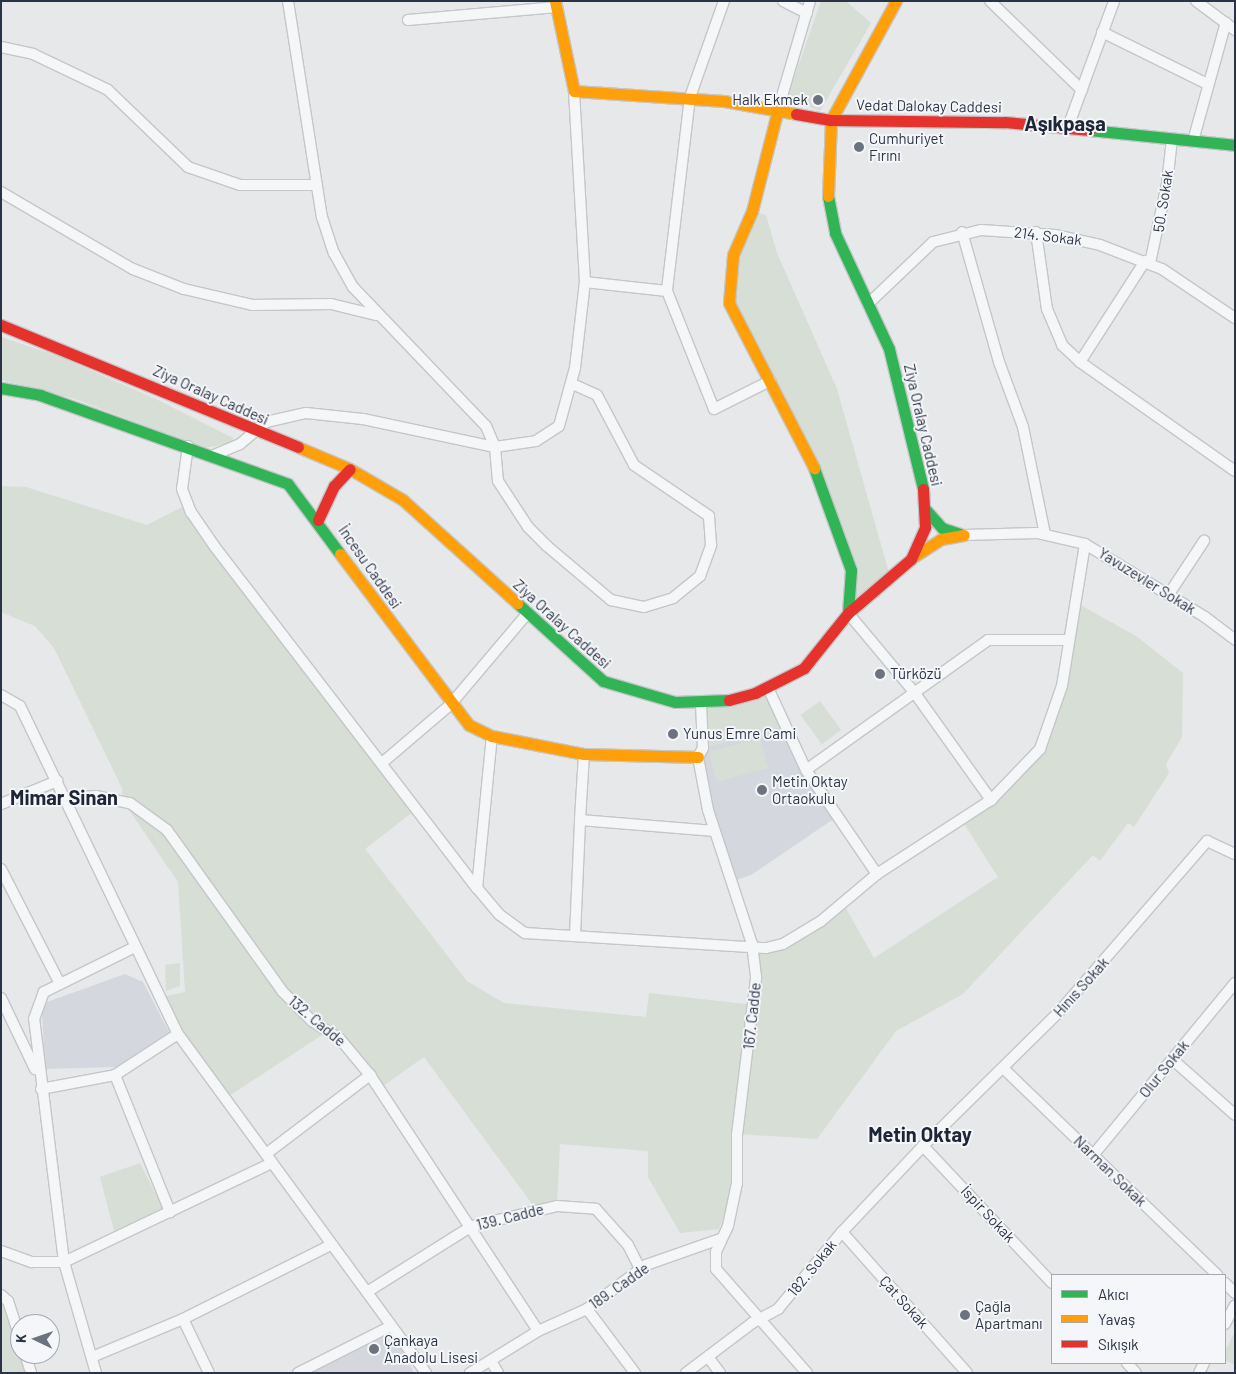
<!DOCTYPE html>
<html>
<head>
<meta charset="utf-8">
<style>
	body { margin:0 }
	#map { position:relative; width:1236px; height:1374px; overflow:hidden; background:#e6e8ea; font-family:Barlow,sans-serif }
	div>[style] { position:absolute }
	[style*='--x'] { left:calc(var(--x)*1px); top:calc(var(--y)*1px); width:calc(var(--w)*1px); rotate:calc(var(--a)*1deg) }
	.built>* { inset:0; background:#d4d7dd }
	.green>* { inset:0; background:#d6ded6; transform-origin:0 0 }
	.roads { filter:drop-shadow(1px 0 #c4c6c8) drop-shadow(-1px 0 #c4c6c8) drop-shadow(0 1px #c4c6c8) drop-shadow(0 -1px #c4c6c8) }
	.street>* { height:10px; margin:-5px; padding:0 5px; transform-origin:5px; border-radius:5px; background:#f5f6f7 }
	.fast>* { height:11px; margin:-5.5px; padding:0 5.5px; transform-origin:5.5px; border-radius:5.5px; background:#30b455 }
	.slow>* { height:11px; margin:-5.5px; padding:0 5.5px; transform-origin:5.5px; border-radius:5.5px; background:#ff9f0a }
	.jam>* { height:11px; margin:-5.5px; padding:0 5.5px; transform-origin:5.5px; border-radius:5.5px; background:#e5322d }
	.dots>* { width:14px; height:14px; translate:-50% -50%; box-sizing:border-box; border:2px solid #f4f6f9; border-radius:50% }
	span { translate:-50% -50%; white-space:nowrap; text-align:center; line-height:1.15; -webkit-text-stroke:4px #f4f6f9; paint-order:stroke }
	.poi-label { font-size:15px; color:#2b3445 }
	.right { translate:-100% -50%; text-align:right }
	.left { translate:0 -50%; text-align:left }
	.street-label { font-size:15px; color:#2b3445 }
	.district-label { font-size:20px; color:#1d2536; font-weight:700 }
	.frame { position:absolute; inset:0; border:2px solid #2b3445; pointer-events:none }
	.legend { position:absolute; left:1051px; top:1274px; width:175px; height:90px; box-sizing:border-box; background:#f4f6f9; border:1px solid #a4a8b1; margin:0; padding:6px 9px; list-style:none; font-size:15px; color:#2b3445 }
	.legend li { display:flex; align-items:center; gap:10px; height:25px }
	.legend b { width:25px; border:1px solid #a4a8b1 }
	.north { position:absolute; left:10px; top:1314px; width:50px; height:50px; box-sizing:border-box; background:#f4f6f9; border:1px solid #a4a8b1; border-radius:50%; rotate:273deg; font-size:14px; font-weight:700; line-height:20px; text-align:center; color:#2b3445 }
	.north::after { content:''; display:block; margin:auto; width:18px; height:22px; background:#6c737f; clip-path:polygon(50% 0,100% 100%,50% 72%,0 100%) }
</style>
</head>
<body>
<div id="map">
	<div class="built">
		<div style="clip-path:polygon(783px 726px,838px 816px,751px 875px,731px 882px,715px 831px,703px 748px)"></div>
		<div style="clip-path:polygon(125px 974px,143px 982px,169px 1032px,116px 1067px,45px 1069px,42px 1011px,47px 1002px)"></div>
		<div style="clip-path:polygon(391px 1326px,414px 1373px,298px 1373px)"></div>
	</div>
	<div class="green">
		<div style="clip-path:polygon(821px 1px,846px 1px,871px 23px,820px 111px,790px 100px,788px 95px)"></div>
		<div style="clip-path:polygon(752px 211px,766px 215px,777px 253px,837px 389px,891px 580px,848px 613px,851px 570px,728px 287px)"></div>
		<div style="clip-path:polygon(1px 337px,58px 356px,156px 399px,233px 438px,232px 443px,204px 448px,75px 399px,1px 380px)"></div>
		<div style="clip-path:polygon(1px 486px,26px 487px,147px 525px,188px 504px,418px 808px,365px 849px,467px 981px,504px 1003px,646px 1017px,649px 993px,754px 1005px,752px 944px,783px 944px,843px 903px,874px 958px,998px 877px,961px 819px,1024px 769px,1053px 721px,1075px 602px,1136px 636px,1183px 673px,1182px 737px,1166px 764px,1169px 773px,1134px 827px,1128px 823px,1100px 861px,1093px 855px,963px 994px,896px 1031px,817px 1139px,737px 1134px,737px 1183px,719px 1229px,680px 1233px,648px 1177px,648px 1151px,560px 1144px,557px 1206px,535px 1208px,424px 1057px,380px 1088px,328px 1031px,223px 1100px,158px 998px,185px 992px,178px 882px,123px 801px,122px 788px,54px 648px,35px 626px,1px 612px)"></div>
		<div style="clip-path:polygon(768px 688px,783px 726px,703px 748px,701px 703px)"></div>
		<div style="left:820px;top:701px;width:36px;height:24px;rotate:54deg"></div>
		<div style="left:760px;top:738px;width:31px;height:53px;rotate:75deg"></div>
		<div style="clip-path:polygon(180px 963px,180px 986px,166px 991px,165px 965px)"></div>
		<div style="clip-path:polygon(140px 1163px,163px 1208px,114px 1231px,100px 1177px)"></div>
		<div style="clip-path:polygon(1px 1295px,20px 1338px,20px 1354px,25px 1354px,31px 1373px,1px 1373px)"></div>
		<div style="clip-path:polygon(1235px 1331px,1235px 1365px,1225px 1360px,1225px 1351px)"></div>
	</div>
	<div class="roads">
		<div class="street">
			<div style="--x:288;--y:1;--w:219;--a:81.1"></div>
			<div style="--x:322;--y:217;--w:38;--a:72"></div>
			<div style="--x:334;--y:253;--w:39;--a:61"></div>
			<div style="--x:353;--y:287;--w:192;--a:46.3"></div>
			<div style="--x:486;--y:426;--w:23;--a:67"></div>
			<div style="--x:495;--y:447;--w:34;--a:85"></div>
			<div style="--x:498;--y:481;--w:55;--a:56.9"></div>
			<div style="--x:528;--y:527;--w:27;--a:45"></div>
			<div style="--x:547;--y:546;--w:84;--a:40.2"></div>
			<div style="--x:611;--y:600;--w:34;--a:12"></div>
			<div style="--x:644;--y:607;--w:30;--a:-17"></div>
			<div style="--x:673;--y:598;--w:35;--a:-39"></div>
			<div style="--x:700;--y:576;--w:33;--a:-70"></div>
			<div style="--x:711;--y:545;--w:29;--a:-94"></div>
			<div style="--x:709;--y:516;--w:91;--a:-145.8"></div>
			<div style="--x:634;--y:465;--w:79;--a:-117.9"></div>
			<div style="--x:597;--y:395;--w:27;--a:-156"></div>
			<div style="--x:724;--y:1;--w:102;--a:109.5"></div>
			<div style="--x:690;--y:97;--w:195;--a:96.8"></div>
			<div style="--x:667;--y:291;--w:127;--a:68.3"></div>
			<div style="--x:714;--y:409;--w:63;--a:-26.6"></div>
			<div style="--x:783;--y:1;--w:27;--a:27"></div>
			<div style="--x:990;--y:1;--w:128;--a:44.1"></div>
			<div style="--x:1196;--y:1;--w:49;--a:36.6"></div>
			<div style="--x:408;--y:20;--w:150;--a:-5"></div>
			<div style="--x:1102;--y:32;--w:117;--a:26.3"></div>
			<div style="--x:1;--y:47;--w:33;--a:12"></div>
			<div style="--x:33;--y:54;--w:83;--a:25.6"></div>
			<div style="--x:108;--y:90;--w:111;--a:43.9"></div>
			<div style="--x:188;--y:167;--w:55;--a:19.1"></div>
			<div style="--x:240;--y:185;--w:74;--a:0"></div>
			<div style="--x:777;--y:113;--w:117;--a:-73.6"></div>
			<div style="--x:1068;--y:127;--w:134;--a:-69.9"></div>
			<div style="--x:1193;--y:141;--w:123;--a:-74.5"></div>
			<div style="--x:1;--y:192;--w:153;--a:30.3"></div>
			<div style="--x:133;--y:269;--w:55;--a:21.4"></div>
			<div style="--x:184;--y:289;--w:70;--a:13.2"></div>
			<div style="--x:252;--y:305;--w:79;--a:-0.7"></div>
			<div style="--x:331;--y:304;--w:46;--a:13.7"></div>
			<div style="--x:962;--y:232;--w:135;--a:74.1"></div>
			<div style="--x:999;--y:362;--w:69;--a:69.7"></div>
			<div style="--x:1023;--y:427;--w:109;--a:78.4"></div>
			<div style="--x:1036;--y:232;--w:78;--a:81.9"></div>
			<div style="--x:1047;--y:309;--w:39;--a:67"></div>
			<div style="--x:1062;--y:345;--w:25;--a:43"></div>
			<div style="--x:1080;--y:362;--w:189;--a:35.1"></div>
			<div style="--x:1150;--y:263;--w:81;--a:-77.9"></div>
			<div style="--x:1167;--y:184;--w:45;--a:-83.7"></div>
			<div style="--x:585;--y:282;--w:82;--a:6.3"></div>
			<div style="--x:868;--y:304;--w:90;--a:-43.6"></div>
			<div style="--x:933;--y:242;--w:49;--a:-14"></div>
			<div style="--x:981;--y:230;--w:74;--a:3.9"></div>
			<div style="--x:1055;--y:235;--w:46;--a:12.5"></div>
			<div style="--x:1100;--y:245;--w:66;--a:21.2"></div>
			<div style="--x:1162;--y:269;--w:88;--a:33.9"></div>
			<div style="--x:1080;--y:362;--w:120;--a:-57.2"></div>
			<div style="--x:188;--y:446;--w:43;--a:97.9"></div>
			<div style="--x:182;--y:489;--w:25;--a:69"></div>
			<div style="--x:191;--y:512;--w:42;--a:55.6"></div>
			<div style="--x:215;--y:547;--w:430;--a:52.5"></div>
			<div style="--x:477;--y:888;--w:35;--a:50"></div>
			<div style="--x:500;--y:915;--w:31;--a:36"></div>
			<div style="--x:525;--y:933;--w:241;--a:3.6"></div>
			<div style="--x:766;--y:948;--w:17;--a:-13"></div>
			<div style="--x:783;--y:944;--w:44;--a:-31.2"></div>
			<div style="--x:821;--y:921;--w:73;--a:-40"></div>
			<div style="--x:214;--y:455;--w:28;--a:-23"></div>
			<div style="--x:240;--y:444;--w:34;--a:-40"></div>
			<div style="--x:266;--y:422;--w:41;--a:-12.7"></div>
			<div style="--x:306;--y:413;--w:57;--a:6"></div>
			<div style="--x:363;--y:419;--w:135;--a:12"></div>
			<div style="--x:495;--y:447;--w:41;--a:-8.3"></div>
			<div style="--x:536;--y:441;--w:27;--a:-33"></div>
			<div style="--x:559;--y:426;--w:60;--a:-74.6"></div>
			<div style="--x:575;--y:368;--w:87;--a:-83.4"></div>
			<div style="--x:585;--y:282;--w:191;--a:-93.3"></div>
			<div style="--x:964;--y:535;--w:73;--a:-1.6"></div>
			<div style="--x:1037;--y:533;--w:49;--a:12.9"></div>
			<div style="--x:1085;--y:544;--w:140;--a:31.3"></div>
			<div style="--x:1205;--y:617;--w:38;--a:37"></div>
			<div style="--x:1169;--y:594;--w:64;--a:-56.6"></div>
			<div style="--x:848;--y:613;--w:103;--a:50.1"></div>
			<div style="--x:914;--y:692;--w:133;--a:54.5"></div>
			<div style="--x:768;--y:688;--w:90;--a:65.1"></div>
			<div style="--x:806;--y:770;--w:126;--a:55.7"></div>
			<div style="--x:877;--y:874;--w:136;--a:-33"></div>
			<div style="--x:991;--y:800;--w:71;--a:-46.1"></div>
			<div style="--x:1040;--y:749;--w:67;--a:-70.8"></div>
			<div style="--x:1062;--y:686;--w:144;--a:-80.8"></div>
			<div style="--x:1;--y:695;--w:22;--a:30"></div>
			<div style="--x:20;--y:706;--w:364;--a:64.3"></div>
			<div style="--x:178;--y:1034;--w:420;--a:53.8"></div>
			<div style="--x:701;--y:703;--w:45;--a:87.5"></div>
			<div style="--x:703;--y:748;--w:10;--a:119"></div>
			<div style="--x:698;--y:757;--w:54;--a:79.3"></div>
			<div style="--x:708;--y:810;--w:141;--a:71.8"></div>
			<div style="--x:752;--y:944;--w:34;--a:83"></div>
			<div style="--x:756;--y:978;--w:157;--a:96.9"></div>
			<div style="--x:737;--y:1134;--w:49;--a:90"></div>
			<div style="--x:737;--y:1183;--w:44;--a:101.8"></div>
			<div style="--x:728;--y:1226;--w:29;--a:115"></div>
			<div style="--x:716;--y:1252;--w:17;--a:90"></div>
			<div style="--x:716;--y:1269;--w:138;--a:48.8"></div>
			<div style="--x:584;--y:754;--w:66;--a:93.5"></div>
			<div style="--x:580;--y:820;--w:135;--a:4.7"></div>
			<div style="--x:382;--y:763;--w:89;--a:-40.5"></div>
			<div style="--x:450;--y:705;--w:119;--a:-49.8"></div>
			<div style="--x:806;--y:770;--w:224;--a:-35.5"></div>
			<div style="--x:988;--y:640;--w:81;--a:0"></div>
			<div style="--x:67;--y:798;--w:29;--a:-4"></div>
			<div style="--x:96;--y:796;--w:35;--a:12"></div>
			<div style="--x:130;--y:803;--w:46;--a:36.1"></div>
			<div style="--x:167;--y:830;--w:199;--a:54.4"></div>
			<div style="--x:283;--y:992;--w:41;--a:45"></div>
			<div style="--x:312;--y:1021;--w:33;--a:33"></div>
			<div style="--x:340;--y:1039;--w:47;--a:50.2"></div>
			<div style="--x:370;--y:1075;--w:306;--a:56.7"></div>
			<div style="--x:1;--y:804;--w:61;--a:-22.3"></div>
			<div style="--x:1;--y:869;--w:127;--a:62.8"></div>
			<div style="--x:477;--y:888;--w:153;--a:-84.4"></div>
			<div style="--x:575;--y:936;--w:116;--a:-87.5"></div>
			<div style="--x:1;--y:998;--w:79;--a:64.4"></div>
			<div style="--x:1172;--y:1059;--w:84;--a:41.6"></div>
			<div style="--x:1003;--y:1068;--w:298;--a:44"></div>
			<div style="--x:115;--y:1075;--w:148;--a:68.1"></div>
			<div style="--x:41;--y:1089;--w:75;--a:-10.7"></div>
			<div style="--x:115;--y:1075;--w:75;--a:-33.1"></div>
			<div style="--x:923;--y:1146;--w:188;--a:46.7"></div>
			<div style="--x:266;--y:1154;--w:131;--a:-37.2"></div>
			<div style="--x:1094;--y:1154;--w:222;--a:-50.5"></div>
			<div style="--x:842;--y:1232;--w:188;--a:48.4"></div>
			<div style="--x:1;--y:1251;--w:33;--a:20"></div>
			<div style="--x:32;--y:1262;--w:32;--a:0"></div>
			<div style="--x:64;--y:1262;--w:230;--a:-25.5"></div>
			<div style="--x:1225;--y:1283;--w:14;--a:45"></div>
			<div style="--x:367;--y:1292;--w:124;--a:-32.2"></div>
			<div style="--x:472;--y:1226;--w:87;--a:-13.2"></div>
			<div style="--x:557;--y:1206;--w:39;--a:4"></div>
			<div style="--x:596;--y:1209;--w:48;--a:48.4"></div>
			<div style="--x:628;--y:1245;--w:27;--a:63"></div>
			<div style="--x:1;--y:1295;--w:9;--a:41"></div>
			<div style="--x:8;--y:1301;--w:39;--a:72"></div>
			<div style="--x:587;--y:1309;--w:80;--a:53.1"></div>
			<div style="--x:183;--y:1319;--w:60;--a:64.3"></div>
			<div style="--x:1225;--y:1324;--w:21;--a:-62"></div>
			<div style="--x:25;--y:1354;--w:20;--a:72"></div>
			<div style="--x:92;--y:1357;--w:99;--a:-22.7"></div>
			<div style="--x:183;--y:1319;--w:165;--a:-26.6"></div>
			<div style="--x:708;--y:1357;--w:20;--a:53"></div>
			<div style="--x:491;--y:1361;--w:14;--a:60"></div>
			<div style="--x:1127;--y:1363;--w:13;--a:48"></div>
			<div style="--x:96;--y:1373;--w:116;--a:-106.1"></div>
			<div style="--x:64;--y:1262;--w:245;--a:-97"></div>
			<div style="--x:34;--y:1019;--w:29;--a:-70"></div>
			<div style="--x:44;--y:992;--w:102;--a:-26.3"></div>
			<div style="--x:298;--y:1373;--w:104;--a:-26.8"></div>
			<div style="--x:470;--y:1373;--w:80;--a:-31.7"></div>
			<div style="--x:538;--y:1331;--w:54;--a:-24.2"></div>
			<div style="--x:587;--y:1309;--w:74;--a:-36.7"></div>
			<div style="--x:646;--y:1265;--w:78;--a:-19.4"></div>
			<div style="--x:686;--y:1373;--w:83;--a:-37.1"></div>
			<div style="--x:752;--y:1323;--w:30;--a:-28"></div>
			<div style="--x:778;--y:1309;--w:100;--a:-50.3"></div>
			<div style="--x:842;--y:1232;--w:118;--a:-46.7"></div>
			<div style="--x:923;--y:1146;--w:190;--a:-44.6"></div>
			<div style="--x:1058;--y:1013;--w:228;--a:-49.1"></div>
			<div style="--x:1207;--y:841;--w:31;--a:25"></div>
			<div style="--x:1199;--y:1373;--w:11;--a:-63"></div>
		</div>
		<div class="fast">
			<div style="--x:1090;--y:130;--w:146;--a:5.9"></div>
			<div style="--x:828;--y:196;--w:38;--a:79"></div>
			<div style="--x:835;--y:233;--w:128;--a:65"></div>
			<div style="--x:889;--y:349;--w:144;--a:76.3"></div>
			<div style="--x:1;--y:388;--w:40;--a:10"></div>
			<div style="--x:40;--y:395;--w:263;--a:19.7"></div>
			<div style="--x:288;--y:484;--w:87;--a:53.4"></div>
			<div style="--x:814;--y:468;--w:109;--a:70.1"></div>
			<div style="--x:851;--y:570;--w:43;--a:94"></div>
			<div style="--x:925;--y:509;--w:25;--a:48"></div>
			<div style="--x:942;--y:528;--w:19;--a:18"></div>
			<div style="--x:517;--y:603;--w:116;--a:42.2"></div>
			<div style="--x:603;--y:681;--w:75;--a:16.3"></div>
			<div style="--x:675;--y:702;--w:54;--a:-2.1"></div>
		</div>
		<div class="slow">
			<div style="--x:555;--y:1;--w:92;--a:78.1"></div>
			<div style="--x:574;--y:91;--w:150;--a:3.8"></div>
			<div style="--x:724;--y:101;--w:73;--a:10.2"></div>
			<div style="--x:777;--y:113;--w:101;--a:104.3"></div>
			<div style="--x:752;--y:211;--w:48;--a:113.4"></div>
			<div style="--x:733;--y:255;--w:48;--a:94.8"></div>
			<div style="--x:729;--y:303;--w:186;--a:62.7"></div>
			<div style="--x:828;--y:196;--w:76;--a:-87.7"></div>
			<div style="--x:831;--y:120;--w:136;--a:-61.4"></div>
			<div style="--x:298;--y:447;--w:56;--a:22.9"></div>
			<div style="--x:350;--y:469;--w:61;--a:30.3"></div>
			<div style="--x:403;--y:500;--w:154;--a:42.1"></div>
			<div style="--x:340;--y:554;--w:214;--a:53"></div>
			<div style="--x:469;--y:725;--w:25;--a:26"></div>
			<div style="--x:492;--y:736;--w:94;--a:11.1"></div>
			<div style="--x:584;--y:754;--w:114;--a:1.5"></div>
			<div style="--x:915;--y:556;--w:31;--a:-33"></div>
			<div style="--x:941;--y:539;--w:23;--a:-10"></div>
		</div>
		<div class="jam">
			<div style="--x:796;--y:114;--w:36;--a:10"></div>
			<div style="--x:831;--y:120;--w:174;--a:0.7"></div>
			<div style="--x:1005;--y:122;--w:85;--a:5.4"></div>
			<div style="--x:1;--y:325;--w:321;--a:22.3"></div>
			<div style="--x:318;--y:520;--w:38;--a:-65"></div>
			<div style="--x:334;--y:486;--w:23;--a:-47"></div>
			<div style="--x:729;--y:700;--w:27;--a:-15"></div>
			<div style="--x:755;--y:693;--w:55;--a:-27"></div>
			<div style="--x:804;--y:668;--w:70;--a:-51.3"></div>
			<div style="--x:848;--y:613;--w:83;--a:-40.6"></div>
			<div style="--x:911;--y:559;--w:35;--a:-66"></div>
			<div style="--x:925;--y:527;--w:38;--a:-93"></div>
		</div>
	</div>
	<div class="dots">
		<div style="left:818px;top:100px;background:#6c737f"></div>
		<div style="left:859px;top:147px;background:#6c737f"></div>
		<div style="left:880px;top:674px;background:#6c737f"></div>
		<div style="left:673px;top:734px;background:#6c737f"></div>
		<div style="left:762px;top:790px;background:#6c737f"></div>
		<div style="left:965px;top:1315px;background:#6c737f"></div>
		<div style="left:374px;top:1349px;background:#6c737f"></div>
	</div>
	<div class="poi-label">
		<span class="right" style="left:808px;top:100px">Halk Ekmek</span>
		<span class="left" style="left:869px;top:147px">Cumhuriyet<br>Fırını</span>
		<span class="left" style="left:890px;top:674px">Türközü</span>
		<span class="left" style="left:683px;top:734px">Yunus Emre Cami</span>
		<span class="left" style="left:772px;top:790px">Metin Oktay<br>Ortaokulu</span>
		<span class="left" style="left:975px;top:1315px">Çağla<br>Apartmanı</span>
		<span class="left" style="left:384px;top:1349px">Çankaya<br>Anadolu Lisesi</span>
	</div>
	<div class="street-label">
		<span style="left:929px;top:106px;rotate:1deg">Vedat Dalokay Caddesi</span>
		<span style="left:1163px;top:201px;rotate:-81deg">50. Sokak</span>
		<span style="left:1048px;top:236px;rotate:7deg">214. Sokak</span>
		<span style="left:211px;top:395px;rotate:24deg">Ziya Oralay Caddesi</span>
		<span style="left:923px;top:425px;rotate:77deg">Ziya Oralay Caddesi</span>
		<span style="left:370px;top:567px;rotate:55deg">İncesu Caddesi</span>
		<span style="left:1147px;top:581px;rotate:32deg">Yavuzevler Sokak</span>
		<span style="left:562px;top:624px;rotate:42deg">Ziya Oralay Caddesi</span>
		<span style="left:1081px;top:987px;rotate:-48deg">Hınıs Sokak</span>
		<span style="left:752px;top:1016px;rotate:-84deg">167. Cadde</span>
		<span style="left:317px;top:1021px;rotate:40deg">132. Cadde</span>
		<span style="left:1164px;top:1069px;rotate:-51deg">Olur Sokak</span>
		<span style="left:1110px;top:1171px;rotate:44deg">Narman Sokak</span>
		<span style="left:988px;top:1214px;rotate:47deg">İspir Sokak</span>
		<span style="left:510px;top:1217px;rotate:-14deg">139. Cadde</span>
		<span style="left:812px;top:1268px;rotate:-51deg">182. Sokak</span>
		<span style="left:619px;top:1286px;rotate:-35deg">189. Cadde</span>
		<span style="left:904px;top:1302px;rotate:48deg">Çat Sokak</span>
	</div>
	<div class="district-label">
		<span style="left:1065px;top:123px">Aşıkpaşa</span>
		<span style="left:64px;top:797px">Mimar Sinan</span>
		<span style="left:920px;top:1134px">Metin Oktay</span>
	</div>
	<div class="frame"></div>
	<ul class="legend">
	<li><b style="height:6px;background:#30b455"></b>Akıcı</li>
	<li><b style="height:6px;background:#ff9f0a"></b>Yavaş</li>
	<li><b style="height:6px;background:#e5322d"></b>Sıkışık</li>
	</ul>
	<div class="north">K</div>
</div>
</body>
</html>
